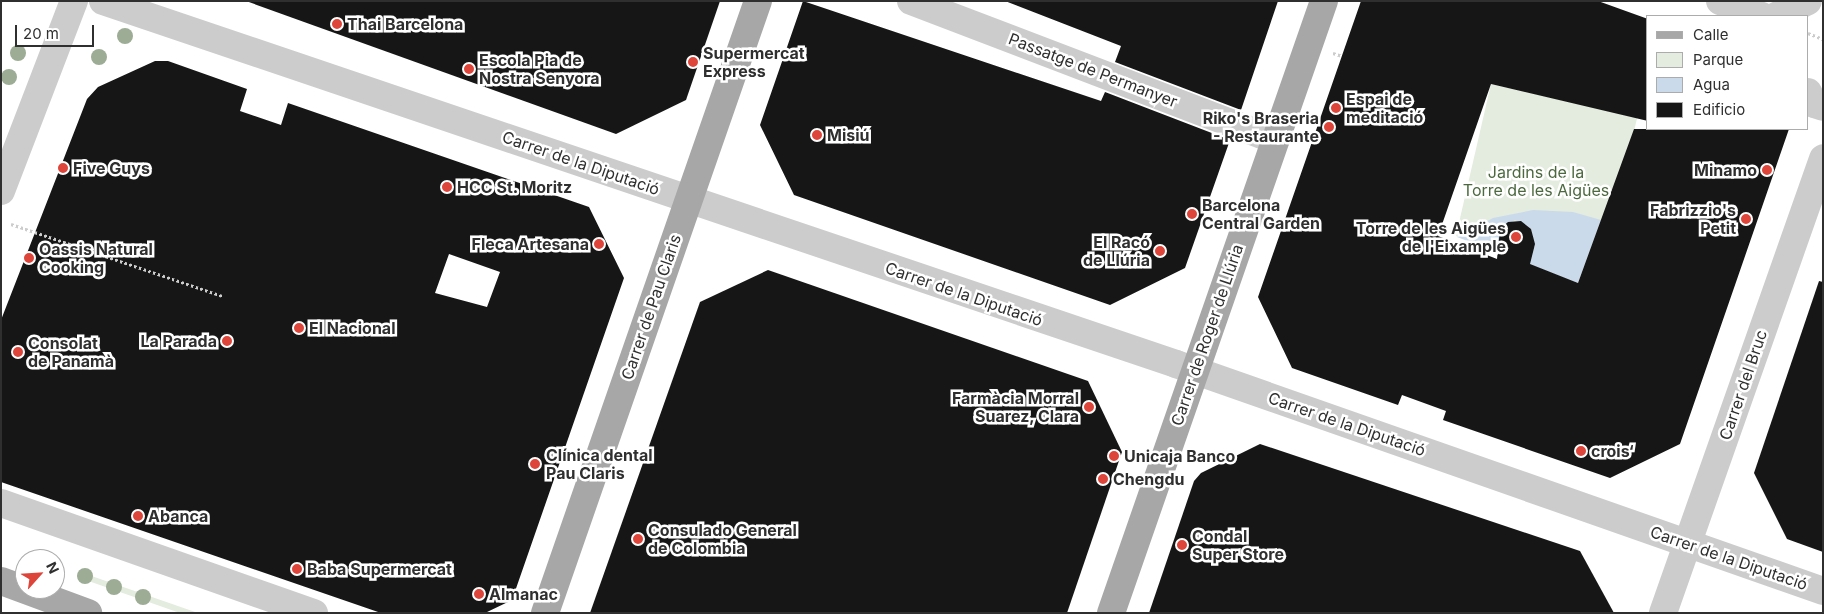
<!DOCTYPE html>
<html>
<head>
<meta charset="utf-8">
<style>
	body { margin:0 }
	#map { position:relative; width:1824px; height:614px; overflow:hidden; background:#fff; font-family:Inter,sans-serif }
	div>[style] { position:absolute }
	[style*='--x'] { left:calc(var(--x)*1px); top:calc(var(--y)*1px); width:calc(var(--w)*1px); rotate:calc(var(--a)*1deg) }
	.green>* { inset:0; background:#e3ecde; transform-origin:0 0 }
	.water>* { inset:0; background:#cbdaeb }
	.building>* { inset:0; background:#161616 }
	.path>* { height:3px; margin-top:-1.5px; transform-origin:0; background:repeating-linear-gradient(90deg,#ccc 0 2.5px,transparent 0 5px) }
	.minor>* { height:28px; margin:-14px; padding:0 14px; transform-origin:14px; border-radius:14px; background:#ccc }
	.major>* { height:28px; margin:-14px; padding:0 14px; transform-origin:14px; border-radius:14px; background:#a7a7a7 }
	.trees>* { width:16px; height:16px; margin:-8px; border-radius:50%; background:#9dac95 }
	.dots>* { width:14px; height:14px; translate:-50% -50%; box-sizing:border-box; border:2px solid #fff; border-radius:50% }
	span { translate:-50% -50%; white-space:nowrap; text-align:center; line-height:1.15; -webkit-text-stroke:5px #fff; paint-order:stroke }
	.poi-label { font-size:16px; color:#2f2f2f; font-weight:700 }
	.left { translate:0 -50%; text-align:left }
	.right { translate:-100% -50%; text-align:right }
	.street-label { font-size:16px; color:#2f2f2f }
	.park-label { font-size:16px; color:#4c693e }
	.frame { position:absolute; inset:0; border:2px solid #2f2f2f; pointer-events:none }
	.legend { position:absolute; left:1646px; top:15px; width:162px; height:115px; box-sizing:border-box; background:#fff; border:1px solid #acacac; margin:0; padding:6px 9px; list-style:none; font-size:15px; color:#2f2f2f }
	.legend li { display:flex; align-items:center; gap:10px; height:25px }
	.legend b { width:25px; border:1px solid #acacac }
	.north { position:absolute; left:15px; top:549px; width:50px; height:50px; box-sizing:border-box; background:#fff; border:1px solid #acacac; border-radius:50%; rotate:64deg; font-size:14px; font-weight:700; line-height:20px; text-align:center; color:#2f2f2f }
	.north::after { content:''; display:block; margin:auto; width:18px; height:22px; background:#dd453a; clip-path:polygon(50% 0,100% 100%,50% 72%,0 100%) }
	.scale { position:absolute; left:15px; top:25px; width:79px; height:22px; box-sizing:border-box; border:2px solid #2f2f2f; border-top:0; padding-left:6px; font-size:15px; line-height:18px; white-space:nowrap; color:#2f2f2f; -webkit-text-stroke:4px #fff; paint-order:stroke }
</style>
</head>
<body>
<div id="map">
	<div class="green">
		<div style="left:1491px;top:84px;width:150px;height:156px;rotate:13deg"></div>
		<div style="clip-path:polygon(80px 572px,198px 613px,180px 613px,77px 577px)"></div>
	</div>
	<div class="water">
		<div style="clip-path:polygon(evenodd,1533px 210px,1573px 212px,1601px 220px,1578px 283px,1457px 237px,1493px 218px,1533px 210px,1515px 220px,1531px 229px,1535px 247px,1501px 245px,1500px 229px,1515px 220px)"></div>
	</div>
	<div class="building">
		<div style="clip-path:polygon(246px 1px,720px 1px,686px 100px,616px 134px)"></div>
		<div style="clip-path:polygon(803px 1px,1101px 101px,1105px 92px,1230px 140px,1185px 268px,1110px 305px,794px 195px,760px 125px)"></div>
		<div style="clip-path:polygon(1005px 1px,1278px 1px,1241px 110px,1115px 62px,1121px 46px)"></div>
		<div style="clip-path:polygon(1361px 1px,1598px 1px,1648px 19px,1648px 121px,1491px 84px,1438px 236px,1497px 259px,1500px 229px,1508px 222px,1521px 221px,1531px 229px,1535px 244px,1530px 264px,1578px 283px,1634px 129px,1789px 129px,1680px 444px,1610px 478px,1443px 420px,1446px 411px,1402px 395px,1398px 405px,1292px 368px,1258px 297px)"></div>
		<div style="clip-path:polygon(evenodd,155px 61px,168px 61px,247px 89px,240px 111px,281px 125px,288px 103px,589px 207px,624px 278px,512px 600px,485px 613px,381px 613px,1px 482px,1px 320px,87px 99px,98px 87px,155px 61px,449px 254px,500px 272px,487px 307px,435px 293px,449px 254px)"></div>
		<div style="clip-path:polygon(768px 270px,1088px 381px,1122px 452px,1067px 613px,590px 613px,700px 302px)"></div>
		<div style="clip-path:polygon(1819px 281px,1823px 282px,1823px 552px,1787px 539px,1754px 473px)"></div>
		<div style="clip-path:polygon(1260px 444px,1580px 551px,1614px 613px,1149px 613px,1194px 481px,1201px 473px)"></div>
	</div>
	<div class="path">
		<div style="--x:1808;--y:33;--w:16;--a:22"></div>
		<div style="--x:1333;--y:53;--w:9;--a:18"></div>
		<div style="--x:11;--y:224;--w:223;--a:18.8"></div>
	</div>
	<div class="minor">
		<div style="--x:103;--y:1;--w:1133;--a:18.69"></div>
		<div style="--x:1176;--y:364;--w:686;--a:19.33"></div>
		<div style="--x:911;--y:1;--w:390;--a:20.9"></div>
		<div style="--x:1720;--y:1;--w:45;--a:19.7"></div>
		<div style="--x:1776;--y:16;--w:35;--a:-25"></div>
		<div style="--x:1808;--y:92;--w:13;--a:63"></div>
		<div style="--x:1814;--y:104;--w:9;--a:18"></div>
		<div style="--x:1;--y:191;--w:204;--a:-69"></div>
		<div style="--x:1;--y:503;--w:332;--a:19.4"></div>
		<div style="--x:1663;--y:613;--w:482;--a:-70.6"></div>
	</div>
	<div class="major">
		<div style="--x:1;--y:581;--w:93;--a:20.2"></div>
		<div style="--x:545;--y:613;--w:648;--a:-70.81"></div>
		<div style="--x:1111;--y:613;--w:648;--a:-70.81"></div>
	</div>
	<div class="trees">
		<div style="left:125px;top:36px"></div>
		<div style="left:18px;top:53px"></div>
		<div style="left:99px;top:57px"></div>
		<div style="left:9px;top:77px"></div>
		<div style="left:85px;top:576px"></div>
		<div style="left:114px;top:587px"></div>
		<div style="left:143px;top:597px"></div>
	</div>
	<div class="dots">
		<div style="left:337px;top:24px;background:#dd453a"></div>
		<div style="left:693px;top:62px;background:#dd453a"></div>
		<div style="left:469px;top:69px;background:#dd453a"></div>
		<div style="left:1336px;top:108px;background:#dd453a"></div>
		<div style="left:1329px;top:127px;background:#dd453a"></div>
		<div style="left:817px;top:135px;background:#dd453a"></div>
		<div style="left:63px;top:168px;background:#dd453a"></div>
		<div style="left:1767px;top:170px;background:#dd453a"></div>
		<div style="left:447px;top:187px;background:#dd453a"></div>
		<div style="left:1192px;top:214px;background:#dd453a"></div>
		<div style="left:1746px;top:219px;background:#dd453a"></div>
		<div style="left:1516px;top:237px;background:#dd453a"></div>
		<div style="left:599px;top:244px;background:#dd453a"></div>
		<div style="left:1160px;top:251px;background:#dd453a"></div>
		<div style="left:29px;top:258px;background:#dd453a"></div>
		<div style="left:299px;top:328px;background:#dd453a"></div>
		<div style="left:227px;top:341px;background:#dd453a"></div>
		<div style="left:18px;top:352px;background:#dd453a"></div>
		<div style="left:1089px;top:407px;background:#dd453a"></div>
		<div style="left:1581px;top:451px;background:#dd453a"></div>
		<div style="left:1114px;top:456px;background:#dd453a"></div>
		<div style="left:535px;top:464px;background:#dd453a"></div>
		<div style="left:1103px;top:479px;background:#dd453a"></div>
		<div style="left:138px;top:516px;background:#dd453a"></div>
		<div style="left:638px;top:539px;background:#dd453a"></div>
		<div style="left:1182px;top:545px;background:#dd453a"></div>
		<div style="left:297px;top:569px;background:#dd453a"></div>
		<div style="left:479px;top:594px;background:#dd453a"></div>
	</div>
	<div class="poi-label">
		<span class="left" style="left:347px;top:24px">Thai Barcelona</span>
		<span class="left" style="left:703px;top:62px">Supermercat<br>Express</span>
		<span class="left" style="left:479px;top:69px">Escola Pia de<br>Nostra Senyora</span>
		<span class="left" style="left:1346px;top:108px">Espai de<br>meditació</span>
		<span class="right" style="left:1319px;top:127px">Riko's Braseria<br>- Restaurante</span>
		<span class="left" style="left:827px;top:135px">Misiú</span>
		<span class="left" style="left:73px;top:168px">Five Guys</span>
		<span class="right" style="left:1757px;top:170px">Minamo</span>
		<span class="left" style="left:457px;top:187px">HCC St. Moritz</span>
		<span class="left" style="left:1202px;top:214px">Barcelona<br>Central Garden</span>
		<span class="right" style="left:1736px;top:219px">Fabrizzio's<br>Petit</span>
		<span class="right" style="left:1506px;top:237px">Torre de les Aigües<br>de l'Eixample</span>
		<span class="right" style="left:1150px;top:251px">El Racó<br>de Llúria</span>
		<span class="right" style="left:589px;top:244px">Fleca Artesana</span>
		<span class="left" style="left:39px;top:258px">Oassis Natural<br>Cooking</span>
		<span class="left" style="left:309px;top:328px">El Nacional</span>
		<span class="right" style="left:217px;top:341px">La Parada</span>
		<span class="left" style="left:28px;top:352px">Consolat<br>de Panamà</span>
		<span class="right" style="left:1079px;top:407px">Farmàcia Morral<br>Suarez, Clara</span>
		<span class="left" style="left:1591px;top:451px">crois‘</span>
		<span class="left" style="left:546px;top:464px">Clínica dental<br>Pau Claris</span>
		<span class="left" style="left:1124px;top:456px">Unicaja Banco</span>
		<span class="left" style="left:1113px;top:479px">Chengdu</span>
		<span class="left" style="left:148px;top:516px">Abanca</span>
		<span class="left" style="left:648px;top:539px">Consulado General<br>de Colombia</span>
		<span class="left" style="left:1192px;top:545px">Condal<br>Super Store</span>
		<span class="left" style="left:307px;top:569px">Baba Supermercat</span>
		<span class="left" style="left:489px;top:594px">Almanac</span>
	</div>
	<div class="street-label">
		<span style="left:1093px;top:70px;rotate:21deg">Passatge de Permanyer</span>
		<span style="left:581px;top:163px;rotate:19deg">Carrer de la Diputació</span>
		<span style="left:964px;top:294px;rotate:19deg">Carrer de la Diputació</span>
		<span style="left:651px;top:307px;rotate:-71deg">Carrer de Pau Claris</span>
		<span style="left:1207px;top:335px;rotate:-71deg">Carrer de Roger de Llúria</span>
		<span style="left:1743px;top:385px;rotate:-71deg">Carrer del Bruc</span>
		<span style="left:1347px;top:424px;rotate:19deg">Carrer de la Diputació</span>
		<span style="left:1729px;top:558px;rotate:19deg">Carrer de la Diputació</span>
	</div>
	<div class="park-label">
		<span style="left:1536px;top:181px">Jardins de la<br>Torre de les Aigües</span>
	</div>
	<div class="frame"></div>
	<ul class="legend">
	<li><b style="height:6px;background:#a7a7a7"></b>Calle</li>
	<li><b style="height:14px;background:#e3ecde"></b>Parque</li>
	<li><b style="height:14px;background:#cbdaeb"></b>Agua</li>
	<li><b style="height:14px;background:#161616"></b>Edificio</li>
	</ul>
	<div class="north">N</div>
	<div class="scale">20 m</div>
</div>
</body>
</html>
